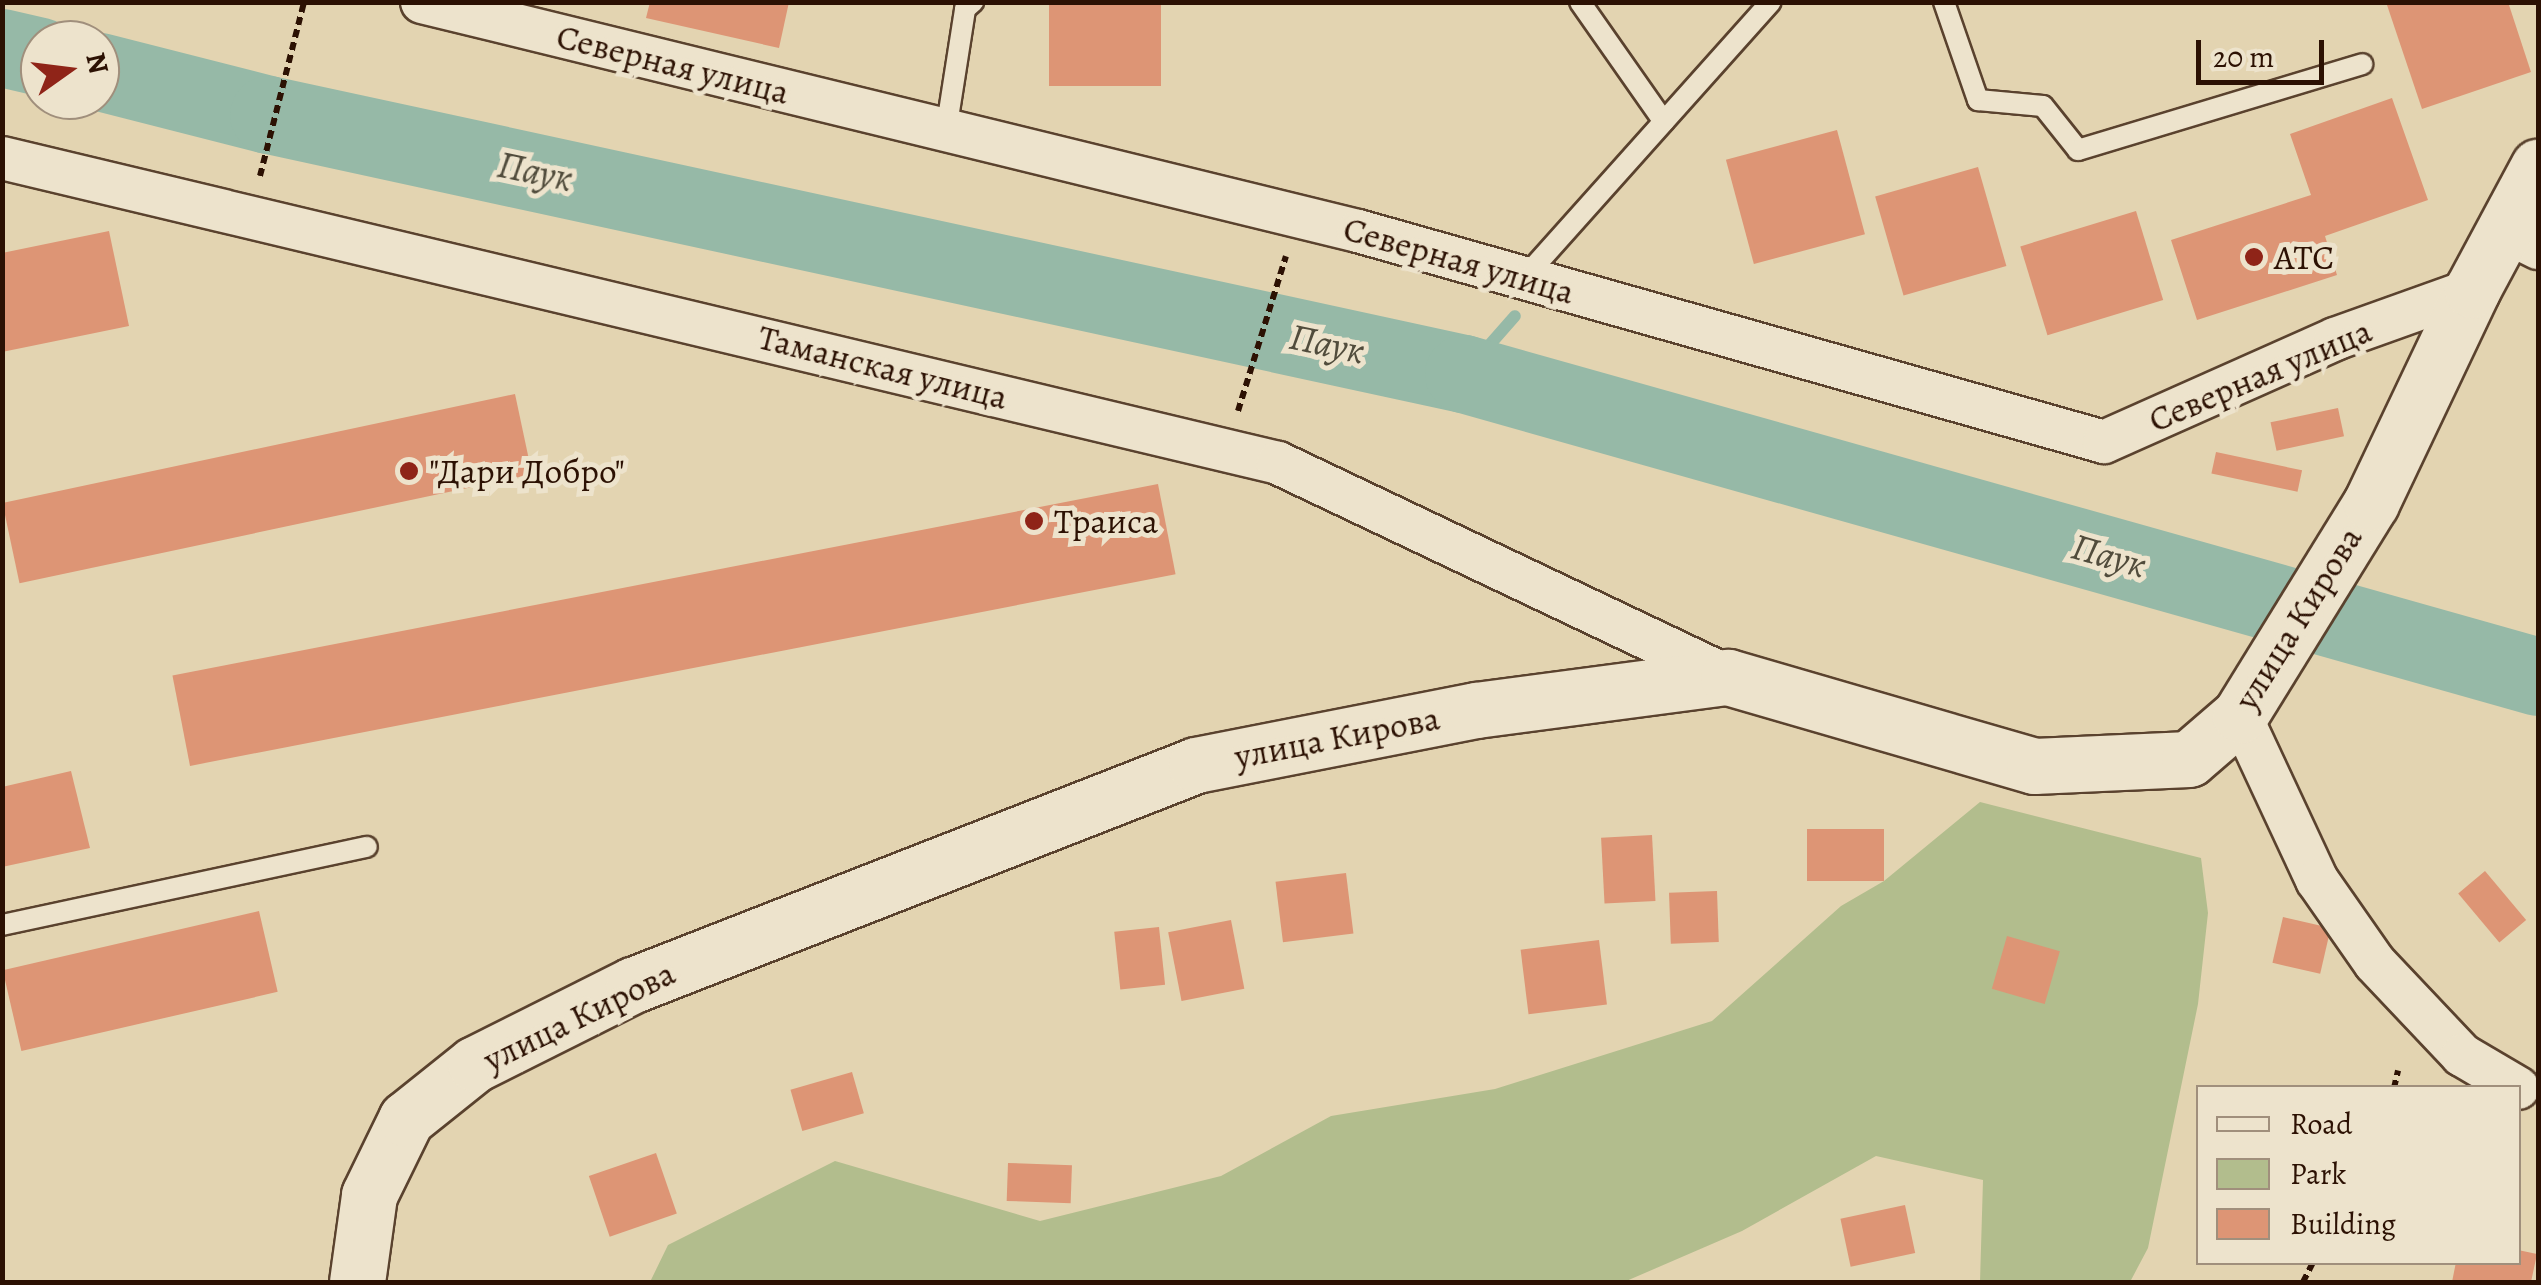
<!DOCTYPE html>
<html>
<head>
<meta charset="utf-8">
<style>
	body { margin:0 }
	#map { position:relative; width:2541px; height:1285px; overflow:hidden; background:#e3d4b1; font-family:Alegreya,serif }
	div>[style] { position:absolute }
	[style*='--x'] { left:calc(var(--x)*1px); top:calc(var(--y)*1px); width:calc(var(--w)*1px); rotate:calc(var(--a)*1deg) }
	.green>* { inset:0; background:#b2bd8d }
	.stream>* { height:12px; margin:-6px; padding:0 6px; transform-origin:6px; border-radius:6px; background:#96b9a7 }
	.river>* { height:78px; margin:-39px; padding:0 39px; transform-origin:39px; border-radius:39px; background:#96b9a7 }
	.building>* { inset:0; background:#dd9575; transform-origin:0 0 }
	.path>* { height:6px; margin-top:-3px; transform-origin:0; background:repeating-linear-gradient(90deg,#2c1103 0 8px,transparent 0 13px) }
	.roads { filter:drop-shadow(2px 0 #5a422e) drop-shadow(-2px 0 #5a422e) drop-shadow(0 2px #5a422e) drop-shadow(0 -2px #5a422e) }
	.lane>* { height:20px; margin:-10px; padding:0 10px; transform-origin:10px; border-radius:10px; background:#ede3cc }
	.street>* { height:42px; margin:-21px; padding:0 21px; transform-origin:21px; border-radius:21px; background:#ede3cc }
	.secondary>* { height:55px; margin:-27.5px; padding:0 27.5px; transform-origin:27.5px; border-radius:27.5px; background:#ede3cc }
	.dots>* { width:28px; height:28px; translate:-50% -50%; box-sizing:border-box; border:5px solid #ede3cc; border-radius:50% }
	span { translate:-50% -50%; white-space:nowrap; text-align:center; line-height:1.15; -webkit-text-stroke:10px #ede3cc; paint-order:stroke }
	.street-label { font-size:35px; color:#2c1103 }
	.poi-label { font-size:35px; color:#2c1103 }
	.left { translate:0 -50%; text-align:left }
	.water-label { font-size:38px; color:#514c3c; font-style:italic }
	.frame { position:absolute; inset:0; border:5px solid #2c1103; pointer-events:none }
	.legend { position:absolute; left:2196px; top:1085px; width:325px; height:180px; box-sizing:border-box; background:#ede3cc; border:2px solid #a08f7c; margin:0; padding:12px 18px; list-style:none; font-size:30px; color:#2c1103 }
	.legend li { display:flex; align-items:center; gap:20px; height:50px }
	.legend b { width:50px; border:2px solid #a08f7c }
	.north { position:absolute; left:20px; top:20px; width:100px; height:100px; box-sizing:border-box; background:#ede3cc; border:2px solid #a08f7c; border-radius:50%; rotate:76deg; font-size:28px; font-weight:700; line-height:40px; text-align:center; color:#2c1103 }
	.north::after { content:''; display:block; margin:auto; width:35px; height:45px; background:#8f2418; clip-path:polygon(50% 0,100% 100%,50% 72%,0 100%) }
	.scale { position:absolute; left:2196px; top:40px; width:128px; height:45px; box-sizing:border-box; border:5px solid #2c1103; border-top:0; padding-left:12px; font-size:30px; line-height:35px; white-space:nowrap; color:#2c1103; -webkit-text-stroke:8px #ede3cc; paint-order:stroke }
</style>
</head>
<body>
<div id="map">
	<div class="green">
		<div style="clip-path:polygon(1980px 802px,2201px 858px,2208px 913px,2198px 1004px,2148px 1248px,2130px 1282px,1980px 1282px,1983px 1180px,1876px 1156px,1742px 1231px,1624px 1282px,650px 1282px,668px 1245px,835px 1161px,1040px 1221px,1221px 1176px,1331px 1116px,1495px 1089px,1712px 1021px,1841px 906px,1884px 881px)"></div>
	</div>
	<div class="stream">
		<div style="--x:1464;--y:374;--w:77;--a:-48.7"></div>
	</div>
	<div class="river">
		<div style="--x:2;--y:48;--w:39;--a:13"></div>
		<div style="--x:100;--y:72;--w:174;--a:14.3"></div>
		<div style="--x:269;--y:115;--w:1223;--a:12.23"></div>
		<div style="--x:1464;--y:374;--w:1116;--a:15.75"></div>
	</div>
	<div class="building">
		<div style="clip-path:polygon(650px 2px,789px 2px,779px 48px,646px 18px)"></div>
		<div style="left:1049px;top:2px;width:112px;height:84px"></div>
		<div style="clip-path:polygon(2394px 2px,2508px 2px,2531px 72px,2422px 109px,2387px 5px)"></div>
		<div style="clip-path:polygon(2392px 98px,2428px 200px,2325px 236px,2337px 275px,2197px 320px,2171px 240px,2311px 195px,2290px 134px)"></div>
		<div style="left:1837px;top:130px;width:108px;height:115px;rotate:75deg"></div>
		<div style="left:1978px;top:167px;width:103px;height:107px;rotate:74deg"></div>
		<div style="left:2136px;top:211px;width:93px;height:121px;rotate:73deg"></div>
		<div style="clip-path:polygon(109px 231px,129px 326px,2px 352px,2px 253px)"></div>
		<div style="left:515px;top:394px;width:82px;height:524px;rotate:78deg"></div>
		<div style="left:2338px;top:408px;width:29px;height:69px;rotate:78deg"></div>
		<div style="left:2216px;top:452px;width:88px;height:22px;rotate:12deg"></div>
		<div style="left:1158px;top:484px;width:92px;height:1004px;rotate:79deg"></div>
		<div style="clip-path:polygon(71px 771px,90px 848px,2px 867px,2px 787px)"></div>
		<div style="left:1884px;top:829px;width:52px;height:77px;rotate:90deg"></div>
		<div style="left:1652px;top:835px;width:66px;height:51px;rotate:87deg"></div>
		<div style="left:2485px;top:871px;width:64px;height:35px;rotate:50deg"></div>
		<div style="left:1346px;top:873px;width:61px;height:71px;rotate:83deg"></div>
		<div style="left:1717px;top:891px;width:51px;height:48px;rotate:88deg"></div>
		<div style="left:259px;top:911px;width:83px;height:263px;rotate:77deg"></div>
		<div style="left:2283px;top:917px;width:49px;height:47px;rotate:13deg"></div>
		<div style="left:1231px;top:920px;width:70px;height:64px;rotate:79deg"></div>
		<div style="left:1159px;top:927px;width:58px;height:45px;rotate:84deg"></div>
		<div style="left:2007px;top:936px;width:55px;height:55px;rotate:16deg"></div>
		<div style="left:1599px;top:940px;width:65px;height:79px;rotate:83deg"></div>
		<div style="left:852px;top:1072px;width:43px;height:64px;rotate:74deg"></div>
		<div style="left:656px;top:1153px;width:64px;height:71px;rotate:71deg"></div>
		<div style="left:1008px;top:1163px;width:64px;height:38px;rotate:2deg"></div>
		<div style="left:1905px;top:1205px;width:49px;height:66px;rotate:78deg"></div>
		<div style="clip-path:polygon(2518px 1250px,2537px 1254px,2531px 1282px,2452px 1282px,2456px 1262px,2518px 1262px)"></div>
	</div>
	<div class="path">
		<div style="--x:260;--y:176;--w:179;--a:-75.8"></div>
		<div style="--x:1238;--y:411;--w:162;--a:-72.8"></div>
		<div style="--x:2394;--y:1088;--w:18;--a:-77"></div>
		<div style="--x:2303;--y:1282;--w:22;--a:-63"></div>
	</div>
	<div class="roads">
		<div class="lane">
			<div style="--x:1580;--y:2;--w:146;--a:55"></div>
			<div style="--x:1944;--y:2;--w:104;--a:70.9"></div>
			<div style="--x:1978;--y:100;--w:65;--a:5.3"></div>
			<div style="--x:2043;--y:106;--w:56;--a:51.5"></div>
			<div style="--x:2078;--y:150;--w:297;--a:-16.8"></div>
			<div style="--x:946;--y:131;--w:123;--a:-81.1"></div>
			<div style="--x:965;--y:9;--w:11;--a:-41"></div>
			<div style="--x:1524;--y:278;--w:370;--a:-48.2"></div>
			<div style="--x:2;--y:925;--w:373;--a:-12.1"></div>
		</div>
		<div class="street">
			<div style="--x:422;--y:2;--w:964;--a:13.75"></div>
			<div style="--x:1358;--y:231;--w:775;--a:15.79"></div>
			<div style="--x:2104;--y:442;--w:253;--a:-24"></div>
			<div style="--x:2335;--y:339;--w:145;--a:-19.7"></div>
			<div style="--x:2;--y:158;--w:1312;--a:13.44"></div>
			<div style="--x:1278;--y:463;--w:498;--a:25.4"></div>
			<div style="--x:2502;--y:230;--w:40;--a:26.6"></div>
			<div style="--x:2240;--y:715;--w:182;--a:65"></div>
			<div style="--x:2317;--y:880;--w:101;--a:55.1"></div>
			<div style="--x:2375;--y:963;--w:127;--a:46.6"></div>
			<div style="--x:2462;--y:1055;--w:65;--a:30.5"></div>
		</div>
		<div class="secondary">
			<div style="--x:357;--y:1282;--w:88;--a:-82.1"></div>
			<div style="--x:369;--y:1195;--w:85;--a:-64"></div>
			<div style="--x:406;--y:1119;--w:88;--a:-38.6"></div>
			<div style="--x:475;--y:1064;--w:177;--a:-26.6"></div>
			<div style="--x:633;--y:985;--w:604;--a:-21.34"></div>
			<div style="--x:1196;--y:765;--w:285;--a:-11.1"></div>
			<div style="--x:1476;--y:710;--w:254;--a:-7.5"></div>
			<div style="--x:1728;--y:677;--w:319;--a:16.2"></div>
			<div style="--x:2034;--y:766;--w:155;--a:-2.6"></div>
			<div style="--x:2189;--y:759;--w:67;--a:-40.8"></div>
			<div style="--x:2240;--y:715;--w:249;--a:-58.3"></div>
			<div style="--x:2371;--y:503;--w:236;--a:-64.6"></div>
			<div style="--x:2472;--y:290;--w:140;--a:-61.8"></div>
		</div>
	</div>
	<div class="dots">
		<div style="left:2254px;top:257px;background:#8f2418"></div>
		<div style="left:409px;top:471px;background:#8f2418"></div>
		<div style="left:1034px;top:521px;background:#8f2418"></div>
	</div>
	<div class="street-label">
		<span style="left:673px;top:64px;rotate:14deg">Северная улица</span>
		<span style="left:1459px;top:260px;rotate:16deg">Северная улица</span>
		<span style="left:883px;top:367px;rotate:14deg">Таманская улица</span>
		<span style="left:2260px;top:375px;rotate:-23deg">Северная улица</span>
		<span style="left:2298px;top:618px;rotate:-58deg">улица Кирова</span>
		<span style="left:1337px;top:737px;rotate:-11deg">улица Кирова</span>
		<span style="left:579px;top:1016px;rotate:-26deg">улица Кирова</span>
	</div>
	<div class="poi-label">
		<span class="left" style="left:2274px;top:257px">АТС</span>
		<span class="left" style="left:429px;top:471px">"Дари Добро"</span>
		<span class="left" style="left:1054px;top:521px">Траиса</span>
	</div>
	<div class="water-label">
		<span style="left:535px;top:172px;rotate:12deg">Паук</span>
		<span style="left:1327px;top:344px;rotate:12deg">Паук</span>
		<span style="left:2109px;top:556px;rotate:16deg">Паук</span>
	</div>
	<div class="frame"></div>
	<ul class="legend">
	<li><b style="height:12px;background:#ede3cc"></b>Road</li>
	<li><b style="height:28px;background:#b2bd8d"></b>Park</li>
	<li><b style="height:28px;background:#dd9575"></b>Building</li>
	</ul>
	<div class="north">N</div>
	<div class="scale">20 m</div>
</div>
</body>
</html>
